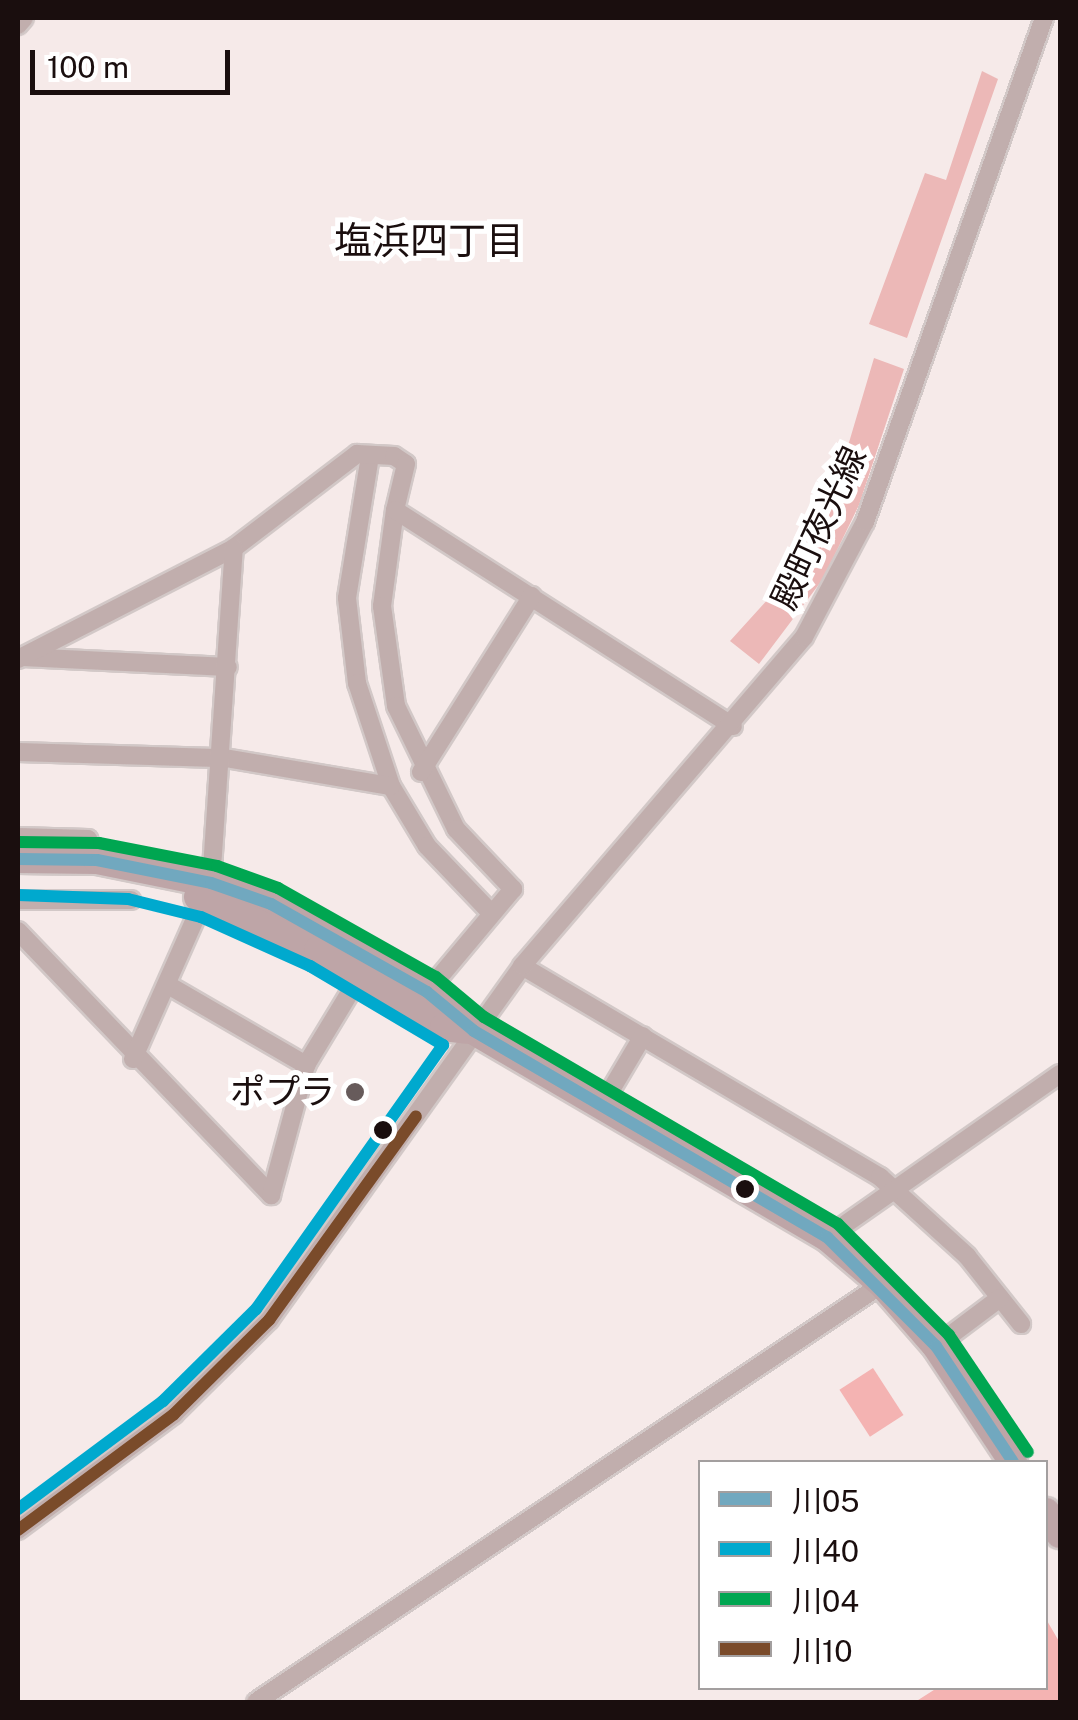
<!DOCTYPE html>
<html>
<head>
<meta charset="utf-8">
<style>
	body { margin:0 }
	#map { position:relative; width:1078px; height:1720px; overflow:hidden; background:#f6eae9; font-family:"Public Sans","Noto Sans JP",sans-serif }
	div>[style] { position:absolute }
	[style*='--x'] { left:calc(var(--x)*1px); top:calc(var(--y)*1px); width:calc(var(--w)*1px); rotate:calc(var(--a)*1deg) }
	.forest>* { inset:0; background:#ecb8b7 }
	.water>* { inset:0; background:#f4b3b2; transform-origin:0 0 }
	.roads { filter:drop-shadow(2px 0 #d2c8c7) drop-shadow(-2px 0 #d2c8c7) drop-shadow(0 2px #d2c8c7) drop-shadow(0 -2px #d2c8c7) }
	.minor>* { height:18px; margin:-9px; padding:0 9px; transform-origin:9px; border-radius:9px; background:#c1aead }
	.highway>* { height:28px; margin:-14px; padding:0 14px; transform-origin:14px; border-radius:14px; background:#bea5a7 }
	.bus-1>* { height:12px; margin:-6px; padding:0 6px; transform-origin:6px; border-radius:6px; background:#71a8bf }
	.bus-2>* { height:12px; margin:-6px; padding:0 6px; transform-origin:6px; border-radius:6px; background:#00a9ce }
	.bus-3>* { height:12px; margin:-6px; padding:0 6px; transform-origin:6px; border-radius:6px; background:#00a651 }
	.bus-4>* { height:12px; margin:-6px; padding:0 6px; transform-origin:6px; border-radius:6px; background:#7a4b2a }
	.dots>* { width:28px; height:28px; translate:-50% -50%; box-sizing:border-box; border:5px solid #fff; border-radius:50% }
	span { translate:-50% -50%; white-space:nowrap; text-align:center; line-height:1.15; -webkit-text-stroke:10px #fff; paint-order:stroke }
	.street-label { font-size:35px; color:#1a0e0e }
	.poi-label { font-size:35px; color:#1a0e0e }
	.right { translate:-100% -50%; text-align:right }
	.neighbourhood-label { font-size:38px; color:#1a0e0e }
	.frame { position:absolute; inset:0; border:20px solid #1a0e0e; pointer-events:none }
	.legend { position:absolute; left:698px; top:1460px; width:350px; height:230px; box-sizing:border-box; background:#fff; border:2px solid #a39f9f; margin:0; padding:12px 18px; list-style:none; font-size:30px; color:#1a0e0e }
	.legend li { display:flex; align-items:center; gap:20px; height:50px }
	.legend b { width:50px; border:2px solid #a39f9f }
	.scale { position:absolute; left:30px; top:50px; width:200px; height:45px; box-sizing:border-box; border:5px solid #1a0e0e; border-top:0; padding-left:12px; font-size:30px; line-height:35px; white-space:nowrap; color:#1a0e0e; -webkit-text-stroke:8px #fff; paint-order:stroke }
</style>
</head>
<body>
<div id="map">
	<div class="forest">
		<div style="clip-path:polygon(982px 71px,998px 79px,907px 338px,869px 324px,925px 173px,946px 180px)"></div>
		<div style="clip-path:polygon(874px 358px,904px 369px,859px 505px,823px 579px,759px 664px,730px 641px,789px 576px,829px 510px)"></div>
	</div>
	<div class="water">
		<div style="left:873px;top:1368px;width:56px;height:40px;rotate:57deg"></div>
		<div style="clip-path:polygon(1046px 1619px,1060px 1643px,1060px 1702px,915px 1702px,937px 1688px,1046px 1688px)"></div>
	</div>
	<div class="roads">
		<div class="minor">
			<div style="--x:18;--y:25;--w:9;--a:-49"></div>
			<div style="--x:370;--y:456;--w:144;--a:99.2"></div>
			<div style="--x:347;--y:598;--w:86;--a:83.3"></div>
			<div style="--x:357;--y:683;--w:108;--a:71.7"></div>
			<div style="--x:391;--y:786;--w:70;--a:59"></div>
			<div style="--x:427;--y:846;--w:91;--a:46.3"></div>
			<div style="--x:395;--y:510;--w:97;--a:97.7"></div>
			<div style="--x:382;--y:606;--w:101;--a:82"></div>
			<div style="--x:396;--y:706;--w:137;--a:64"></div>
			<div style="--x:456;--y:829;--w:83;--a:46.5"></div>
			<div style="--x:513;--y:889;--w:134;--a:129.9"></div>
			<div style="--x:23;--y:657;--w:205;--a:2.8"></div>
			<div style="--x:18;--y:659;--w:243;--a:-27.2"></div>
			<div style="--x:234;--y:548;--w:155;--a:-37.4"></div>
			<div style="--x:357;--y:454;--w:37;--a:3"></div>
			<div style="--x:394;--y:456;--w:14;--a:34"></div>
			<div style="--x:406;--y:464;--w:47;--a:103.4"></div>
			<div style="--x:395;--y:510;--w:401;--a:32.6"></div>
			<div style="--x:18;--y:752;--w:207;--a:1.7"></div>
			<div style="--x:225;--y:758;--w:168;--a:9.6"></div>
			<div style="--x:421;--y:772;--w:208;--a:-57.8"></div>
			<div style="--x:18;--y:837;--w:70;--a:1.6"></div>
			<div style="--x:88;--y:839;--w:23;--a:67"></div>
			<div style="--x:18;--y:900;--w:113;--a:0"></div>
			<div style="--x:18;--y:931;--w:366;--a:46.2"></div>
			<div style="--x:271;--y:1195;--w:135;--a:-74.9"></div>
			<div style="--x:306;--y:1065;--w:104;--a:-58.8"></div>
			<div style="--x:522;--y:966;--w:416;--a:30.5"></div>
			<div style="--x:880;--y:1177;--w:118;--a:42.2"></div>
			<div style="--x:967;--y:1256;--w:87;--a:51.5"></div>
			<div style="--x:168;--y:985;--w:160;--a:30.1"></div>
			<div style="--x:133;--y:1059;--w:193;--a:-66.1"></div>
			<div style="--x:211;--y:883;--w:336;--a:-86.1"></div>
			<div style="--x:602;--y:1105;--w:80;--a:-59.3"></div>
			<div style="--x:827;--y:1237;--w:284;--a:-35"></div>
			<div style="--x:936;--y:1346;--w:80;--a:-36.9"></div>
			<div style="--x:18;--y:1530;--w:194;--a:-36.6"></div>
			<div style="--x:174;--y:1414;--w:134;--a:-44.7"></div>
			<div style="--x:269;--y:1320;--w:435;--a:-54.4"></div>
			<div style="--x:522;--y:966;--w:433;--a:-49.4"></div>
			<div style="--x:804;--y:637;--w:130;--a:-62.1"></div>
			<div style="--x:865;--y:522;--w:535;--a:-70.45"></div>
			<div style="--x:256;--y:1702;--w:753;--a:-33.73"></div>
		</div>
		<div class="highway">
			<div style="--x:18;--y:859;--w:79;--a:0.7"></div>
			<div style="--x:97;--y:860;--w:116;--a:11.4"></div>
			<div style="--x:211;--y:883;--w:64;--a:19.3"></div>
			<div style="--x:271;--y:904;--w:179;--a:29.4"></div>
			<div style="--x:427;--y:992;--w:61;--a:39.7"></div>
			<div style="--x:474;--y:1031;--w:409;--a:30.3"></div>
			<div style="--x:827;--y:1237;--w:72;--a:40.5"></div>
			<div style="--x:882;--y:1284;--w:82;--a:48.9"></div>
			<div style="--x:936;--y:1346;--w:139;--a:56.4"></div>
			<div style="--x:198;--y:897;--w:131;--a:23.8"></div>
			<div style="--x:318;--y:950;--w:148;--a:31.4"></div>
			<div style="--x:444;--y:1027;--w:23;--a:7"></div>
			<div style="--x:1046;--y:1512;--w:26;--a:58"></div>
		</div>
	</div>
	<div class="bus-1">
		<div style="--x:18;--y:859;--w:79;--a:0.7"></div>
		<div style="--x:97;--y:860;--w:116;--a:11.4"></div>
		<div style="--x:211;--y:883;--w:64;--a:19.3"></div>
		<div style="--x:271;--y:904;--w:179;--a:29.4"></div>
		<div style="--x:427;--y:992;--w:61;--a:39.7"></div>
		<div style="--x:474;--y:1031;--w:409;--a:30.3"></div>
		<div style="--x:827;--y:1237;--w:154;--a:45"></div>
		<div style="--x:936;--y:1346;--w:139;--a:56.4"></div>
	</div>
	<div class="bus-2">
		<div style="--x:18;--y:895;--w:110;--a:2.1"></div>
		<div style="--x:128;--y:899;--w:75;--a:13.9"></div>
		<div style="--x:201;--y:917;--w:120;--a:24.2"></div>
		<div style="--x:310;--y:966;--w:155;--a:30.7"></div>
		<div style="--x:443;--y:1045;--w:324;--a:125.3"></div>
		<div style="--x:256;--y:1309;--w:131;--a:135.3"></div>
		<div style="--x:163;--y:1401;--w:181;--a:143.3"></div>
	</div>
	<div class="bus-3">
		<div style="--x:18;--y:842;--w:81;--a:0.7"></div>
		<div style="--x:99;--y:843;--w:120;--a:11"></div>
		<div style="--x:217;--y:866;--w:65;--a:19.8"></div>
		<div style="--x:278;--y:888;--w:181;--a:29.4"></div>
		<div style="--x:436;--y:977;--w:62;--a:39.8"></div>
		<div style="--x:484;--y:1017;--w:410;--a:30.3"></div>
		<div style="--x:838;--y:1224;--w:157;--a:45"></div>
		<div style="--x:949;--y:1335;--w:141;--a:56"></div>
	</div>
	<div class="bus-4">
		<div style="--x:18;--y:1530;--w:194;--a:-36.6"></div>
		<div style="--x:174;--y:1414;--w:134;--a:-44.7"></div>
		<div style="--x:269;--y:1320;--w:251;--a:-54.2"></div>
	</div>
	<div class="dots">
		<div style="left:355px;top:1092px;background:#675b5b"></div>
		<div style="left:383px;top:1130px;background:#1a0e0e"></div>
		<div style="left:745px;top:1189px;background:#1a0e0e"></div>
	</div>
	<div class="street-label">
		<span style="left:819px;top:528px;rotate:-65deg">殿町夜光線</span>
	</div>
	<div class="poi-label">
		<span class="right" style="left:335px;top:1092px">ポプラ</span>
	</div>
	<div class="neighbourhood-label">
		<span style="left:429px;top:241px">塩浜四丁目</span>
	</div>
	<div class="frame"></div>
	<ul class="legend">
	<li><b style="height:12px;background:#71a8bf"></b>川05</li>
	<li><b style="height:12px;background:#00a9ce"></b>川40</li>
	<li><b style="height:12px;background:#00a651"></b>川04</li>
	<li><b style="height:12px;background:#7a4b2a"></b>川10</li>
	</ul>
	<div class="scale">100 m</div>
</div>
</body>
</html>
